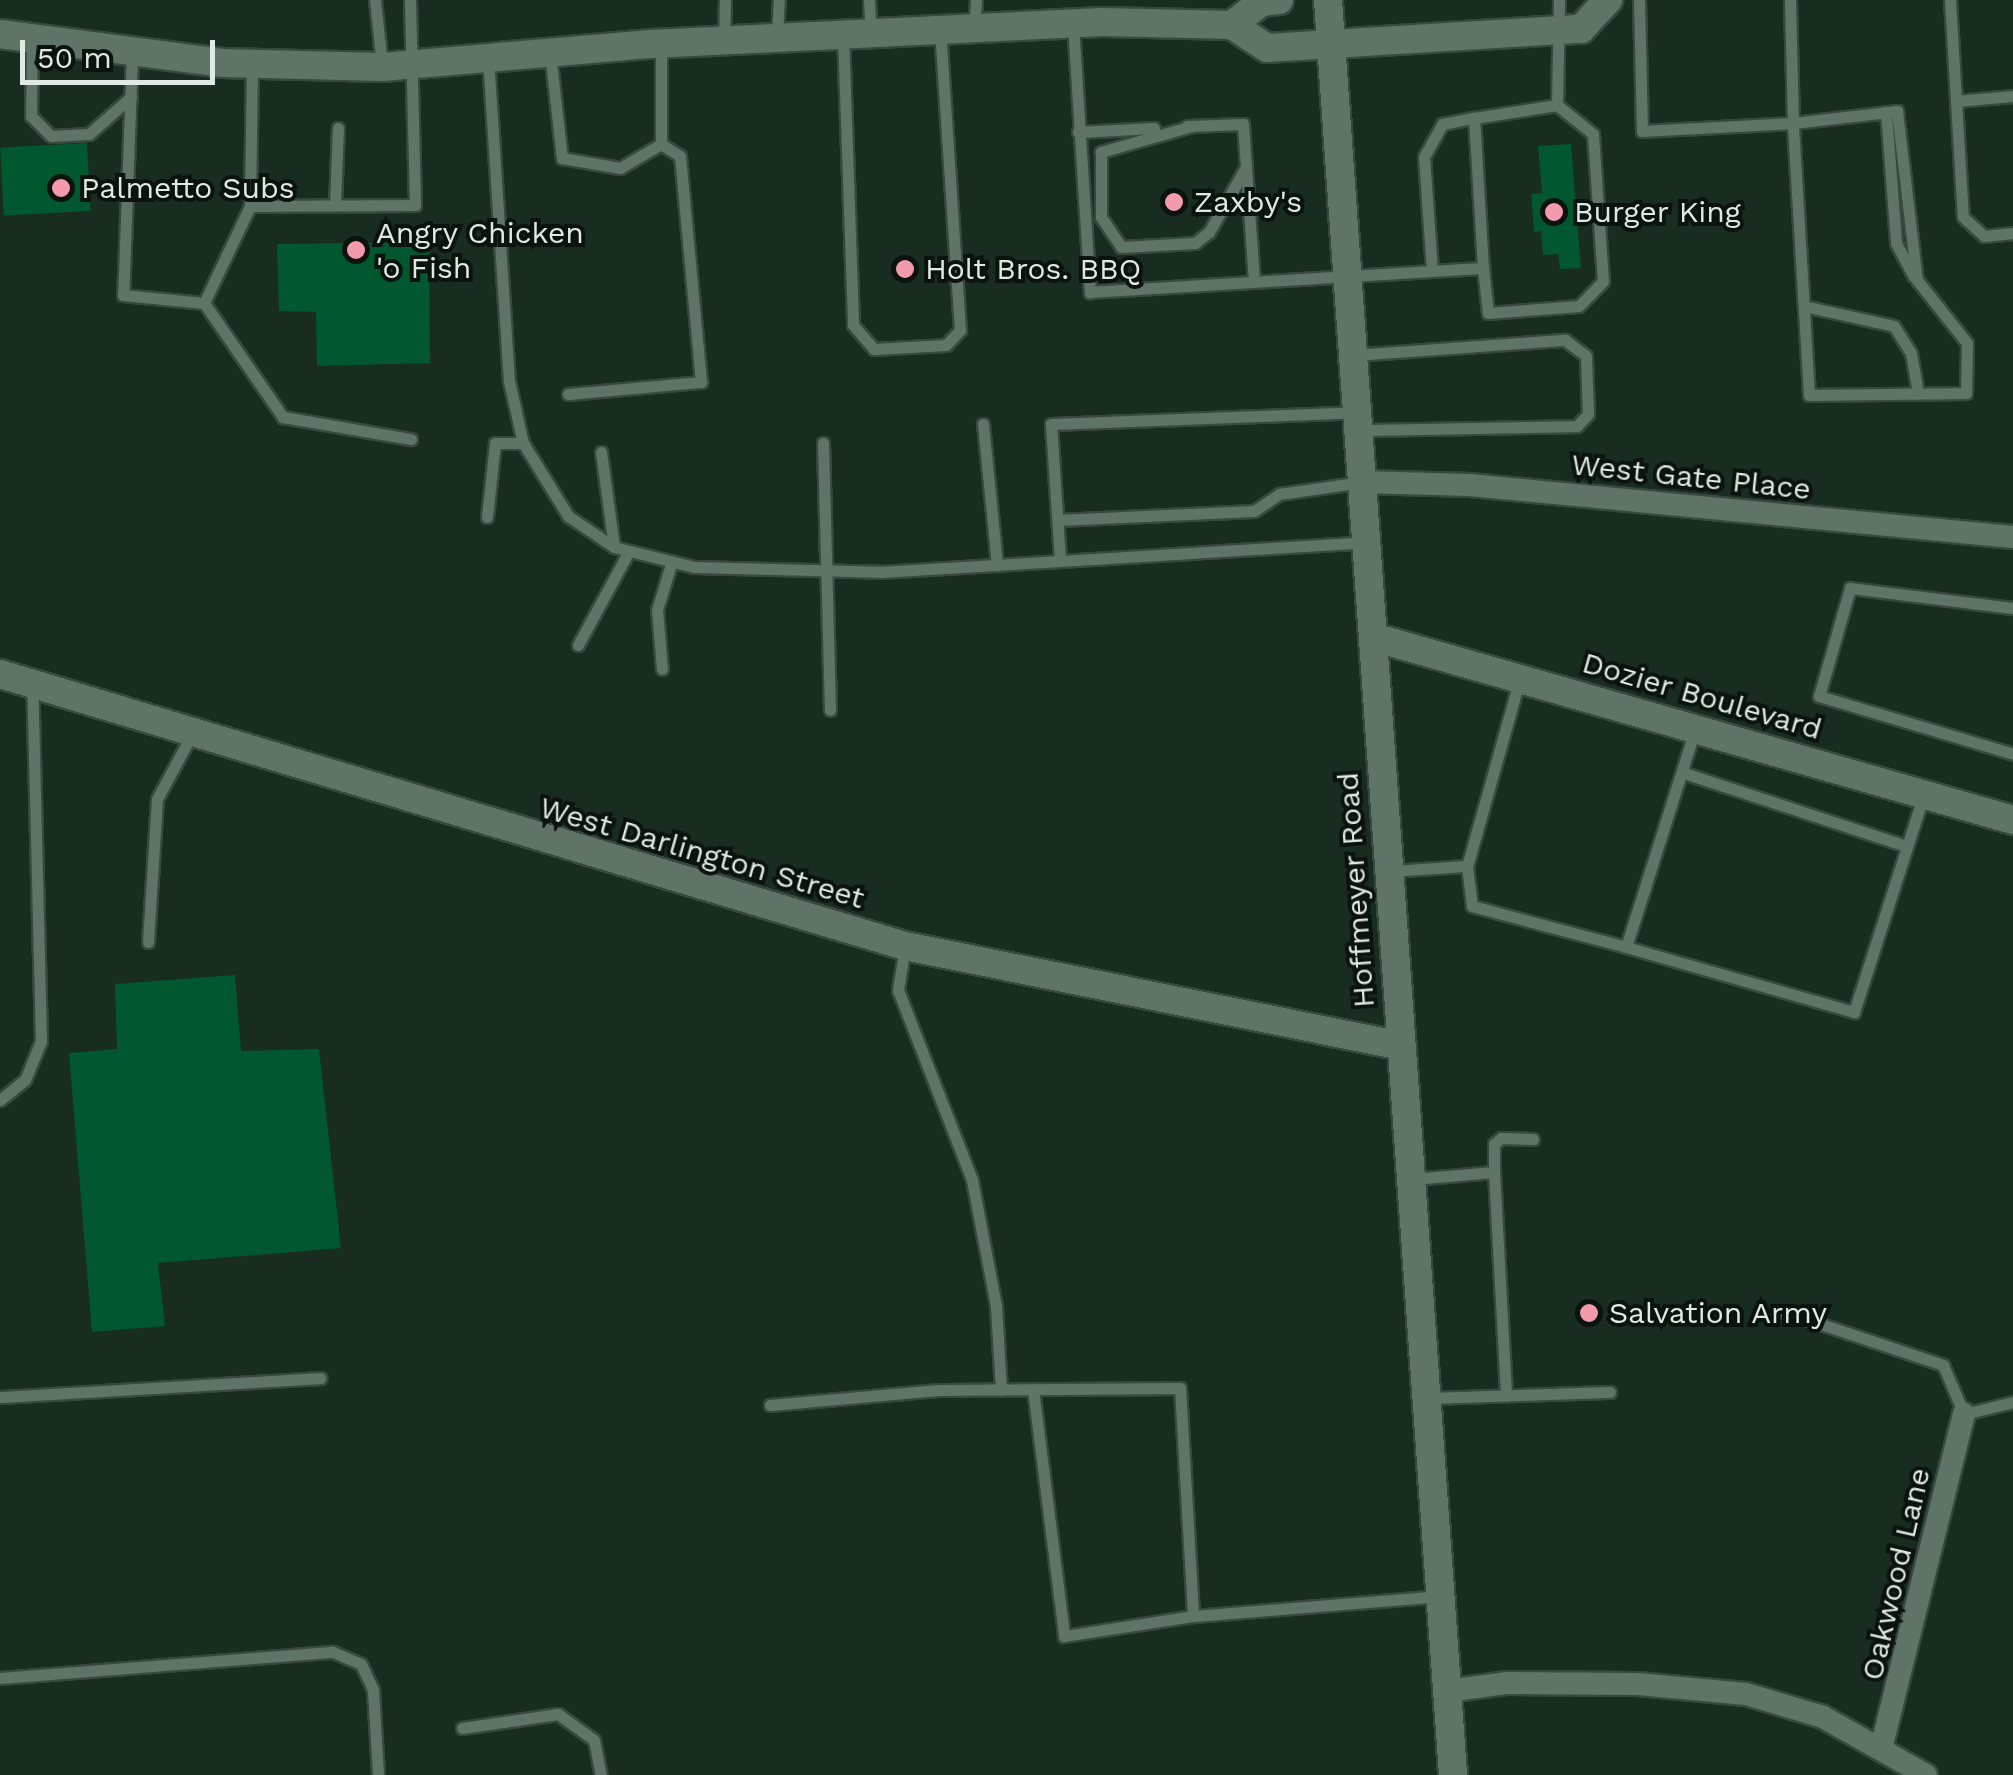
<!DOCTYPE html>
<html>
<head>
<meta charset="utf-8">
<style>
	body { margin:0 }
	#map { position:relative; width:2013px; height:1775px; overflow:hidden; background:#192c20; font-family:"Work Sans",sans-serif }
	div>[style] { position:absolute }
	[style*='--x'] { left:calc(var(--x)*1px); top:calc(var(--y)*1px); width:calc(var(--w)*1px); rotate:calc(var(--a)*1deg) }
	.building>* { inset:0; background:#005730; transform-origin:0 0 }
	.roads { filter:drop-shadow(2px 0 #38483e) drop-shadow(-2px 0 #38483e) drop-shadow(0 2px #38483e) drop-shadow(0 -2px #38483e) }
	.service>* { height:11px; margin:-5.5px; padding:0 5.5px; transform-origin:5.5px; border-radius:5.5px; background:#5f7466 }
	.minor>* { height:22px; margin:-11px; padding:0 11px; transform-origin:11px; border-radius:11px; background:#5f7466 }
	.tertiary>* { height:28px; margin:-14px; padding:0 14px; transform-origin:14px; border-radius:14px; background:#5f7466 }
	.secondary>* { height:28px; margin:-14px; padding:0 14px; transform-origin:14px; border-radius:14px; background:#5f7466 }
	.dots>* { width:28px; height:28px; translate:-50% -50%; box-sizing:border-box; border:5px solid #0a130d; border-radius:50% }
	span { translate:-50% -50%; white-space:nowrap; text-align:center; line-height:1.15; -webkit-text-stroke:8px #0a130d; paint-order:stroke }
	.poi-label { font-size:30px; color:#deeae2 }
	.left { translate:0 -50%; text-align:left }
	.street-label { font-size:30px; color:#deeae2 }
	.scale { position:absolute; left:20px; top:40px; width:195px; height:45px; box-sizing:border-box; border:5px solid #deeae2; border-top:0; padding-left:12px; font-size:30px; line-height:35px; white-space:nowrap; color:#deeae2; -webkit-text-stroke:8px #0a130d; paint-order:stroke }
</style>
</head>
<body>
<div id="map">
	<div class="building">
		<div style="left:87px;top:143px;width:68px;height:87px;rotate:87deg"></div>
		<div style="clip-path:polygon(1571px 144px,1581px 268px,1560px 269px,1558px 254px,1543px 255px,1541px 231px,1534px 232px,1531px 194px,1542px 193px,1538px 146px)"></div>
		<div style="clip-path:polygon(429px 242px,430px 363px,317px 366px,316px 312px,279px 311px,277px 244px)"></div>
		<div style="clip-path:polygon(235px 975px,241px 1051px,319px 1049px,341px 1248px,158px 1263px,165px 1326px,92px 1332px,69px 1053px,117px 1049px,115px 984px)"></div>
	</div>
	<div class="roads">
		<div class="service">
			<div style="--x:375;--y:0;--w:65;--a:83.9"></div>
			<div style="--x:869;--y:0;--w:33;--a:87"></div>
			<div style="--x:1639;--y:0;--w:131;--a:88.7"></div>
			<div style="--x:1642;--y:131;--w:151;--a:-3"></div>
			<div style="--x:1793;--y:123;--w:123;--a:-91.4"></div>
			<div style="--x:1950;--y:0;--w:217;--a:86.6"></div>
			<div style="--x:1963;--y:217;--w:28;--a:42"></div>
			<div style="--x:1984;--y:236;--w:29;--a:-6"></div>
			<div style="--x:1073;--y:24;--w:269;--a:86.4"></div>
			<div style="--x:1090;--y:292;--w:394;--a:-3.5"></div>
			<div style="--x:1483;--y:268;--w:150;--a:-93.4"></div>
			<div style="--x:1474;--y:118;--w:84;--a:-8.9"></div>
			<div style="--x:1557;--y:105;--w:105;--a:-88.9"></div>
			<div style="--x:974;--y:29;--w:29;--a:-86"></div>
			<div style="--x:843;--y:35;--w:290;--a:88"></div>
			<div style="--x:853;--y:325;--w:32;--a:49"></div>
			<div style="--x:874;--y:349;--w:72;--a:-3.2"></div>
			<div style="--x:946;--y:345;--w:21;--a:-47"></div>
			<div style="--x:960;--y:330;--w:301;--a:-93.8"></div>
			<div style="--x:777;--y:36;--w:36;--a:-87"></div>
			<div style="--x:32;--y:39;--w:77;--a:90.7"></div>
			<div style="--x:31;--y:116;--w:28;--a:45"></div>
			<div style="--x:51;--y:136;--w:38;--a:-3"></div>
			<div style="--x:89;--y:134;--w:56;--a:-41.4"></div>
			<div style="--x:724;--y:40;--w:40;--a:-88.6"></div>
			<div style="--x:550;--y:53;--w:106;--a:83.5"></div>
			<div style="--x:562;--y:158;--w:59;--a:9.8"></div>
			<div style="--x:620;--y:168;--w:48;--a:-30.3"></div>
			<div style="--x:661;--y:144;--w:98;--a:-90"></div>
			<div style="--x:132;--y:55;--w:240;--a:92.1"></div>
			<div style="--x:123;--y:295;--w:81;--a:5.6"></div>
			<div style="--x:204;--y:303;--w:107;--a:-64.6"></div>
			<div style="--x:250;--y:206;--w:142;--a:-89.2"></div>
			<div style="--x:488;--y:57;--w:325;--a:86.3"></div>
			<div style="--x:509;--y:381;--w:64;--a:77.3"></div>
			<div style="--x:523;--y:443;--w:86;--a:58.3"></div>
			<div style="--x:568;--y:516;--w:55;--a:34"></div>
			<div style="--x:614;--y:547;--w:82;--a:14"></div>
			<div style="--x:694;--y:567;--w:186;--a:1.5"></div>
			<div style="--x:880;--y:572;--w:487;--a:-3.5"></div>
			<div style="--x:1956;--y:101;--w:57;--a:-5"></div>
			<div style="--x:1897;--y:111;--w:170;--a:83.3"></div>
			<div style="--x:1917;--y:280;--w:80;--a:51.6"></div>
			<div style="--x:1967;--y:343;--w:50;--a:91.1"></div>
			<div style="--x:1966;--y:393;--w:157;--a:179.3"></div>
			<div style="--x:1809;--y:395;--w:272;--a:-93.4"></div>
			<div style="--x:1793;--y:123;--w:105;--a:-6.6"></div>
			<div style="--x:1886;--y:112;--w:131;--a:85.6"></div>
			<div style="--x:1896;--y:243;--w:38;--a:62"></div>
			<div style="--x:1187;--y:126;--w:56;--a:-2"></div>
			<div style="--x:1243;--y:124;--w:157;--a:86"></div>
			<div style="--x:1192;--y:126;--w:95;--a:164.1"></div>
			<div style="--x:1101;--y:152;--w:65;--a:90"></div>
			<div style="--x:1101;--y:217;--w:36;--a:56"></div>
			<div style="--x:1121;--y:247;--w:74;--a:-3.1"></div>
			<div style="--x:1195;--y:243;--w:18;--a:-38"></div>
			<div style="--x:1209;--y:232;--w:75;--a:-60.4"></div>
			<div style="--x:1078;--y:132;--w:76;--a:-3"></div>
			<div style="--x:335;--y:205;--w:77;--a:-87.8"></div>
			<div style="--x:250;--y:206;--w:165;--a:-0.3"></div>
			<div style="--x:415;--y:205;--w:205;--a:-91.4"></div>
			<div style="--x:1483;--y:268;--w:45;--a:83.7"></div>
			<div style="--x:1488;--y:313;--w:91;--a:-4.4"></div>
			<div style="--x:1579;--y:306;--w:35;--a:-46"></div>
			<div style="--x:1603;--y:281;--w:147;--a:-93.9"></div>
			<div style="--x:1593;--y:134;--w:46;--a:-141.1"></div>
			<div style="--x:1432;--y:271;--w:114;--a:-94"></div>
			<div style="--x:1424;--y:157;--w:38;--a:-61"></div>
			<div style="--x:1442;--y:124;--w:33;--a:-11"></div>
			<div style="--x:204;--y:303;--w:139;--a:55.3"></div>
			<div style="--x:283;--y:417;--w:130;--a:9.8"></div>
			<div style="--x:1804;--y:306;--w:92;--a:12.5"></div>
			<div style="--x:1894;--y:326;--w:32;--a:58"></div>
			<div style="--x:1911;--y:353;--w:41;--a:80.1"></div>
			<div style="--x:1354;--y:355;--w:212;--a:-4.1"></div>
			<div style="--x:1565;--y:340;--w:26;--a:37"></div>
			<div style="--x:1586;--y:356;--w:58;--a:88"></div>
			<div style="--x:1588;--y:414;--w:16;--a:133"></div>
			<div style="--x:1577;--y:426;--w:218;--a:178.9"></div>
			<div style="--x:568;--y:394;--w:134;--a:-5.2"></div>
			<div style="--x:701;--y:382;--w:227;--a:-95.3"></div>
			<div style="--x:680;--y:156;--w:22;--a:-148"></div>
			<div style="--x:983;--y:424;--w:142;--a:84.3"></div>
			<div style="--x:823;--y:443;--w:267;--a:88.5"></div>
			<div style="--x:601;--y:452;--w:96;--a:82.2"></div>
			<div style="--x:487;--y:517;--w:74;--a:-83.8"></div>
			<div style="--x:495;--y:443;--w:28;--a:0"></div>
			<div style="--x:1058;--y:520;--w:196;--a:-2.6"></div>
			<div style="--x:1254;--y:511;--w:30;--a:-34"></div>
			<div style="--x:1279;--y:494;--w:84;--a:-8.2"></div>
			<div style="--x:1060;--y:560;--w:136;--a:-93.8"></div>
			<div style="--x:1051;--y:424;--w:307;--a:-2.2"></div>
			<div style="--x:2013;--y:608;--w:164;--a:-173"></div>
			<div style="--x:1850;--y:588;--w:112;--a:106"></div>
			<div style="--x:1819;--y:696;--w:202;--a:16.6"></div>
			<div style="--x:578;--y:645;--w:107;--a:-61.5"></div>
			<div style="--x:662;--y:669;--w:59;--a:-94.8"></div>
			<div style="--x:657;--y:610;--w:51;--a:-73"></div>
			<div style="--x:1520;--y:678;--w:195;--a:105.7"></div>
			<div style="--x:1467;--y:866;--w:40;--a:82.9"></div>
			<div style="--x:1472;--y:906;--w:159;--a:14.9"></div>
			<div style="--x:1626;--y:947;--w:225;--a:-72.4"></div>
			<div style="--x:1684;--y:773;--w:234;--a:18.2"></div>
			<div style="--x:1391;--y:871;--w:76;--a:-3.8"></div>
			<div style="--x:148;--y:942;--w:143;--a:-86.4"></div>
			<div style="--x:157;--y:799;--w:74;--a:-61.7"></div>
			<div style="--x:905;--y:946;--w:45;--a:99"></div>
			<div style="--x:898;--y:990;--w:204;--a:68.7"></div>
			<div style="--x:972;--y:1180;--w:128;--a:79.2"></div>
			<div style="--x:996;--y:1306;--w:84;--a:86.6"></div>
			<div style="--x:1626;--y:947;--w:237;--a:15.9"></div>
			<div style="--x:1854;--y:1012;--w:229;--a:-72.2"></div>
			<div style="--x:0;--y:1100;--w:32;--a:-39"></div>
			<div style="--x:25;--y:1080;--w:42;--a:-67.7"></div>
			<div style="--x:41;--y:1041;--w:357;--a:-91.4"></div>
			<div style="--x:1494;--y:1172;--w:28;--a:-90"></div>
			<div style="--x:1494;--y:1144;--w:9;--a:-41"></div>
			<div style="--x:1501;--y:1138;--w:32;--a:2"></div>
			<div style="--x:1413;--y:1179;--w:81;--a:-4.9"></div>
			<div style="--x:1494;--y:1172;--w:224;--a:86.9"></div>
			<div style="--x:1785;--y:1312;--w:167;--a:18.5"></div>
			<div style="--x:1943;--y:1365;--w:53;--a:66.8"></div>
			<div style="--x:1964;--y:1414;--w:50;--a:-13.8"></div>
			<div style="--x:1033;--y:1389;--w:249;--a:82.8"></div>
			<div style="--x:1064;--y:1636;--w:131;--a:-8.8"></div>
			<div style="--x:0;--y:1397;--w:321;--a:-3.4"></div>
			<div style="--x:1428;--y:1398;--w:182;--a:-1.9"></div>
			<div style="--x:770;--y:1405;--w:169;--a:-5.1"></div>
			<div style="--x:938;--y:1390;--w:242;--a:-0.5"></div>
			<div style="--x:1180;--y:1388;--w:228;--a:86.7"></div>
			<div style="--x:1193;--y:1616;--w:247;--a:-4.6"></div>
			<div style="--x:0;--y:1678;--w:334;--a:-4.5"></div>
			<div style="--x:333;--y:1652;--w:30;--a:23"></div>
			<div style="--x:361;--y:1664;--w:29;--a:65"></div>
			<div style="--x:373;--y:1690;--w:85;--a:86.6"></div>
			<div style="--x:462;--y:1728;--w:97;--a:-8.3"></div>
			<div style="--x:558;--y:1714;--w:44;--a:35.8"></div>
			<div style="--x:594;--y:1740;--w:36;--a:79"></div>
		</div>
		<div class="minor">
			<div style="--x:1362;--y:482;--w:108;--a:1.6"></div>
			<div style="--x:1470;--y:485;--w:545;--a:5.47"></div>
			<div style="--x:1447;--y:1691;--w:61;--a:-7.6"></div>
			<div style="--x:1507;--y:1683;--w:131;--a:0.4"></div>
			<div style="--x:1638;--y:1684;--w:108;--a:5.3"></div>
			<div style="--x:1746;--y:1694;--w:80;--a:16.6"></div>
			<div style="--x:1823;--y:1717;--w:118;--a:29.4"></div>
			<div style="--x:1882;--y:1745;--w:341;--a:-76.1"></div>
		</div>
		<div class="tertiary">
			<div style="--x:1373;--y:637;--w:666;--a:15.96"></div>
			<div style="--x:0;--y:674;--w:945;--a:16.73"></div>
			<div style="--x:905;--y:946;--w:502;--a:11.38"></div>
		</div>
		<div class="secondary">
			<div style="--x:1328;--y:0;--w:1779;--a:85.97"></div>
			<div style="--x:1232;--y:25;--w:37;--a:-38"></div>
			<div style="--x:1261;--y:2;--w:18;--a:-6"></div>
			<div style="--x:0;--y:34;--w:224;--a:7.4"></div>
			<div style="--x:222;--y:63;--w:160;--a:1.4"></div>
			<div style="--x:382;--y:67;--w:271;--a:-4.9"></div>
			<div style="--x:652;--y:44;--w:450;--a:-2.8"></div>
			<div style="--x:1101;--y:22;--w:131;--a:1.3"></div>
			<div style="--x:1232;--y:25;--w:42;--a:33.3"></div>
			<div style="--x:1267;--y:48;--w:315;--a:-3.5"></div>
			<div style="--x:1581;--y:29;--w:40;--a:-47"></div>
		</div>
	</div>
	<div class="dots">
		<div style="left:61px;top:188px;background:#f39aac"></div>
		<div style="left:1174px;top:202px;background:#f39aac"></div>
		<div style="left:1554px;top:212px;background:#f39aac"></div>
		<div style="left:356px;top:250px;background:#f39aac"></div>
		<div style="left:905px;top:269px;background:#f39aac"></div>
		<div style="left:1589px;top:1313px;background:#f39aac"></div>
	</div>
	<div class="poi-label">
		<span class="left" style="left:81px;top:188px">Palmetto Subs</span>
		<span class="left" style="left:1194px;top:202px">Zaxby's</span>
		<span class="left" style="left:1574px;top:212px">Burger King</span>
		<span class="left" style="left:376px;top:250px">Angry Chicken<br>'o Fish</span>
		<span class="left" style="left:925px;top:269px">Holt Bros. BBQ</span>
		<span class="left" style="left:1609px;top:1313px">Salvation Army</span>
	</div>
	<div class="street-label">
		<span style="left:1691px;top:477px;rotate:6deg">West Gate Place</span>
		<span style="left:1702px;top:696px;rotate:16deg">Dozier Boulevard</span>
		<span style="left:702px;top:853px;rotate:16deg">West Darlington Street</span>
		<span style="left:1356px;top:890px;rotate:-94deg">Hoffmeyer Road</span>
		<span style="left:1896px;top:1574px;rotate:-77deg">Oakwood Lane</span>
	</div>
	<div class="scale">50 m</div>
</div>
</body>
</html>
